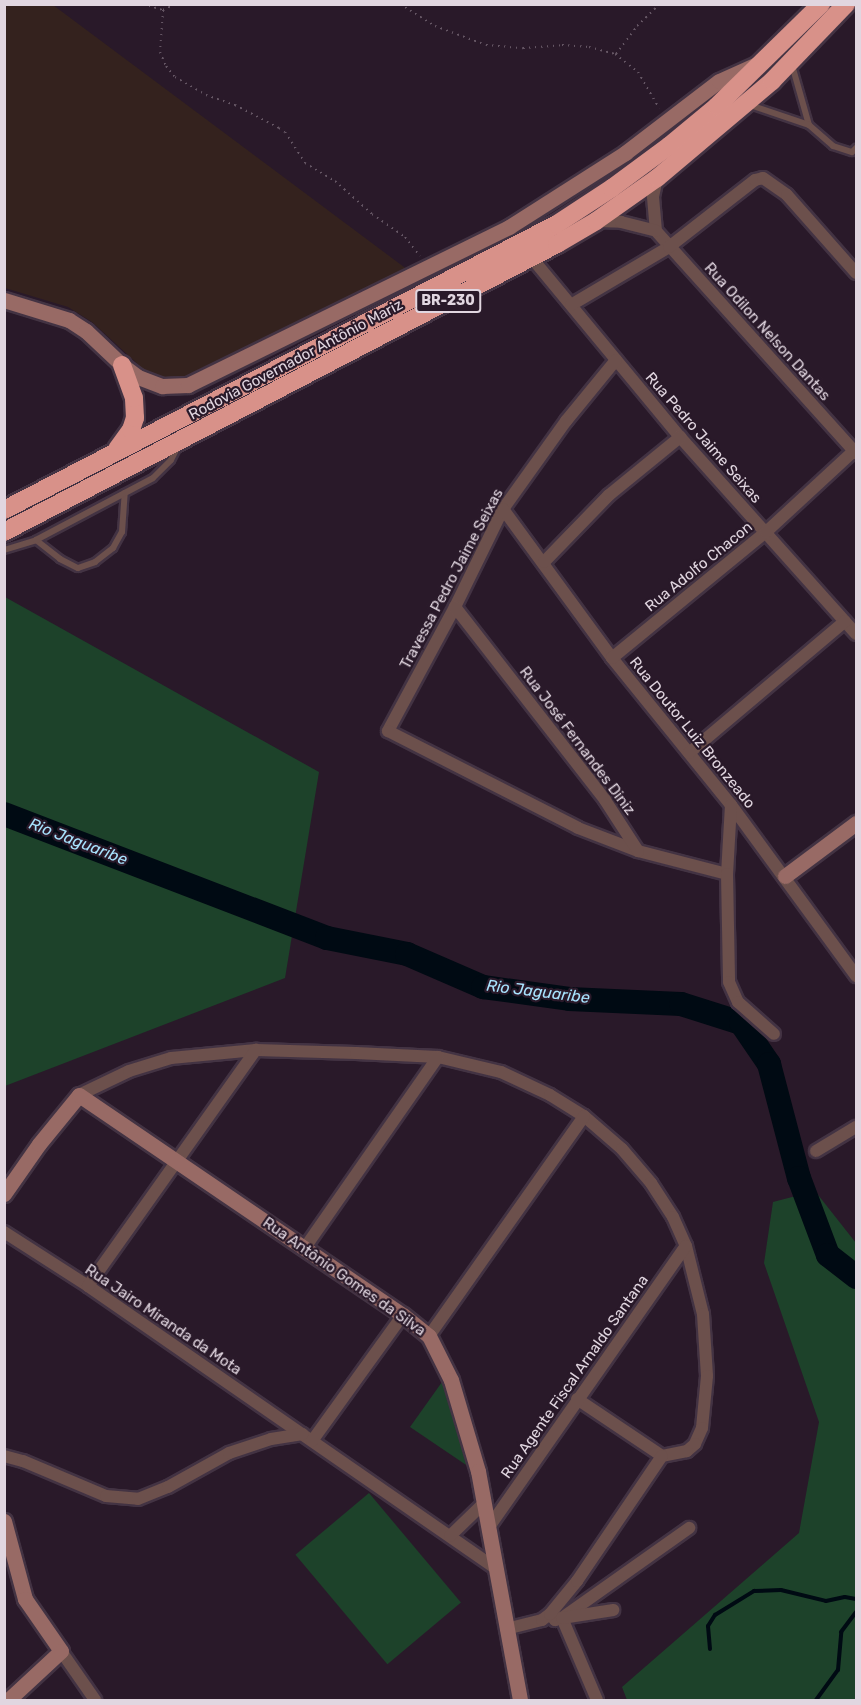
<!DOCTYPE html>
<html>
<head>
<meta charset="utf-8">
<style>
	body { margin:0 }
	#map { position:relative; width:861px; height:1705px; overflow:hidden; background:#291929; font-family:Rubik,sans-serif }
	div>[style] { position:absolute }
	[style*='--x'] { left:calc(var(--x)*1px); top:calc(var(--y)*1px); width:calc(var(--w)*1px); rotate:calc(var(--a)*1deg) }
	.commercial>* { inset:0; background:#34221e }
	.green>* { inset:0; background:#1d422a; transform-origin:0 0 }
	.stream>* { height:4px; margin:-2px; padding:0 2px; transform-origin:2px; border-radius:2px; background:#000a13 }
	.river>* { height:24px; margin:-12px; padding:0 12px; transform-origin:12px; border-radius:12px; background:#000a13 }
	.path>* { height:2px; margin-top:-1px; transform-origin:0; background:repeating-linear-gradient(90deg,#655664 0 1.5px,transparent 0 6px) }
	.roads { filter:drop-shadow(2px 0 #433343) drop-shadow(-2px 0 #433343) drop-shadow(0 2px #433343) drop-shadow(0 -2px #433343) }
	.lane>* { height:6px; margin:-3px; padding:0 3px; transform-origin:3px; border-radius:3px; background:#6c504c }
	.street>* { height:12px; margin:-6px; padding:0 6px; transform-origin:6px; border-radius:6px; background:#6c504c }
	.secondary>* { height:15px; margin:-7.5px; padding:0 7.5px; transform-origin:7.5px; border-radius:7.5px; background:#986a65 }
	.highway>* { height:18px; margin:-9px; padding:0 9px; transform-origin:9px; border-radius:9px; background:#d89189 }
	span { translate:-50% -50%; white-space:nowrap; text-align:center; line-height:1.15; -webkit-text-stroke:4.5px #291929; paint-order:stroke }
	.shield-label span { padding:2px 4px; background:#291929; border:2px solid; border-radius:4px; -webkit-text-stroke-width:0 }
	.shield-label { font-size:14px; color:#e1d6e0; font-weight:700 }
	.street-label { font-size:15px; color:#e1d6e0 }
	.water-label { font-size:16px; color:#a8e3fe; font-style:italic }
	.frame { position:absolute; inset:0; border:6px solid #e1d6e0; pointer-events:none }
</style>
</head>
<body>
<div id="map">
	<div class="commercial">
		<div style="clip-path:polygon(4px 5px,53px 5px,408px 270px,191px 378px,154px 379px,92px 322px,68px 307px,5px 288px)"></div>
	</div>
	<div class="green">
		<div style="clip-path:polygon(5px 597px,319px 772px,285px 978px,5px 1086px)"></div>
		<div style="clip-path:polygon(815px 1191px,856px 1243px,856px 1700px,627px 1700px,622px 1687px,799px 1533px,819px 1422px,764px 1263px,773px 1202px)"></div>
		<div style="clip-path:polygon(447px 1375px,475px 1471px,410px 1427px)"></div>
		<div style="left:369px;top:1493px;width:143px;height:96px;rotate:50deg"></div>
	</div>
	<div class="stream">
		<div style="--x:710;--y:1649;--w:23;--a:-95"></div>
		<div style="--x:708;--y:1626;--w:13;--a:-58"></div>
		<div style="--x:715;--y:1615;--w:46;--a:-31.6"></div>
		<div style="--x:754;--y:1591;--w:27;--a:-2"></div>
		<div style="--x:781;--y:1590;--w:46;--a:13.7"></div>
		<div style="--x:826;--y:1601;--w:19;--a:-12"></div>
		<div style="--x:845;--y:1597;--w:11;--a:10"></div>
		<div style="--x:816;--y:1700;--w:37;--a:-54"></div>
		<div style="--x:838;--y:1670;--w:38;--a:-85"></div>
		<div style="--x:841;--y:1632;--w:25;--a:-53"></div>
	</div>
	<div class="river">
		<div style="--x:4;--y:814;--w:346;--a:21"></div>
		<div style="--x:327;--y:938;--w:82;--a:11.3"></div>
		<div style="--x:407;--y:954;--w:83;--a:23.5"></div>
		<div style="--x:483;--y:987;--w:87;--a:7.9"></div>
		<div style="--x:569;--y:999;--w:112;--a:2.6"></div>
		<div style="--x:681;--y:1004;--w:63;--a:17.6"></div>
		<div style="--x:741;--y:1023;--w:50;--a:55.7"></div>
		<div style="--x:769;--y:1064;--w:118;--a:75.3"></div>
		<div style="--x:799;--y:1178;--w:82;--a:69.4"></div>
		<div style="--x:828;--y:1255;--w:36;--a:38"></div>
	</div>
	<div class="path">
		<div style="--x:143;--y:4;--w:21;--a:17"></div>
		<div style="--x:163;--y:10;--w:14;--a:-25"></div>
		<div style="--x:400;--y:4;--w:41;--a:32.2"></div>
		<div style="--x:435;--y:26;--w:54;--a:20.4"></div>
		<div style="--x:486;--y:45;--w:37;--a:5"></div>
		<div style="--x:523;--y:48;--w:39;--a:-4"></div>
		<div style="--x:562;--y:45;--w:27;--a:4"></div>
		<div style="--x:589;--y:47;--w:27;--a:15"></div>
		<div style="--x:615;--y:54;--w:29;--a:38"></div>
		<div style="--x:638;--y:72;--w:42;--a:59.7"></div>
		<div style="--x:163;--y:10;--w:42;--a:94.1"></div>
		<div style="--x:160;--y:52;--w:15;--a:67"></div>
		<div style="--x:166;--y:66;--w:14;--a:51"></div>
		<div style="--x:175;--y:77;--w:36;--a:30"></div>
		<div style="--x:206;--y:95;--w:31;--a:19"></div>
		<div style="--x:235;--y:105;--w:50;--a:27.6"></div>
		<div style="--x:279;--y:128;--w:7;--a:34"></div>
		<div style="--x:285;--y:132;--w:37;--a:57"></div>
		<div style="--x:305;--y:163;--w:35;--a:31"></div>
		<div style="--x:335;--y:181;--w:50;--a:41.7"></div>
		<div style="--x:372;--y:214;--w:40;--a:34.9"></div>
		<div style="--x:405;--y:237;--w:24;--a:52"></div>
		<div style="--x:616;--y:54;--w:35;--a:-53"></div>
		<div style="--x:637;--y:26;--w:32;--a:-44"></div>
	</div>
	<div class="roads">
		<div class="lane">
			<div style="--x:792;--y:65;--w:62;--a:74.2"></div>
			<div style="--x:809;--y:125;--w:32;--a:41"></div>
			<div style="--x:833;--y:146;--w:20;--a:18"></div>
			<div style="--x:852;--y:152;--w:6;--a:-45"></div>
			<div style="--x:750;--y:105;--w:62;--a:18.7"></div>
			<div style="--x:36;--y:540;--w:31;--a:38"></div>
			<div style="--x:60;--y:559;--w:20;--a:27"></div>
			<div style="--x:78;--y:568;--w:18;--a:-19"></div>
			<div style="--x:95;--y:562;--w:23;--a:-38"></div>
			<div style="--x:113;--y:548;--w:18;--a:-61"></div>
			<div style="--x:122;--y:532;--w:39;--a:-86"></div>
			<div style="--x:4;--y:550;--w:34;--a:-17"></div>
			<div style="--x:36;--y:540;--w:132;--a:-27.9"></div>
			<div style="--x:153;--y:478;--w:25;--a:-45"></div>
			<div style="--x:171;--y:460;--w:16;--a:-63"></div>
		</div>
		<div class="street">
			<div style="--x:657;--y:178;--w:19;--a:102"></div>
			<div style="--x:653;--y:197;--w:34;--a:85"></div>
			<div style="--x:656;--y:231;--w:299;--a:48"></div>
			<div style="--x:597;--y:221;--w:24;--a:2"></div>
			<div style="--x:621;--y:222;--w:36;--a:14"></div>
			<div style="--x:531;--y:257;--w:234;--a:50.4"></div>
			<div style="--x:680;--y:437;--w:264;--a:48.2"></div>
			<div style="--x:571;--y:305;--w:114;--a:-30.6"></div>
			<div style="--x:669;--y:247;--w:109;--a:-37.9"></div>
			<div style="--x:755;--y:180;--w:8;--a:-14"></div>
			<div style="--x:763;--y:178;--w:29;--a:35"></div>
			<div style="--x:787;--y:195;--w:104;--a:48.5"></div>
			<div style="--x:616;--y:360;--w:79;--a:129.3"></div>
			<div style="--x:566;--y:421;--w:108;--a:125.6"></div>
			<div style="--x:503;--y:509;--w:109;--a:116.1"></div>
			<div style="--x:455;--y:607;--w:141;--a:118.4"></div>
			<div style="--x:388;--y:731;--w:213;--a:27"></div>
			<div style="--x:578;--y:828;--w:64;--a:21"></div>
			<div style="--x:638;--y:851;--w:92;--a:14.5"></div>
			<div style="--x:503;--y:509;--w:185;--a:53.8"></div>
			<div style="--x:612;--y:658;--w:189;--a:51"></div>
			<div style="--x:731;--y:805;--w:212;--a:53.8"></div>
			<div style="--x:544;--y:562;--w:93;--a:-45.9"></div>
			<div style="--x:609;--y:495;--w:92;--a:-39.2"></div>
			<div style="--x:455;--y:607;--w:244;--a:52.1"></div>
			<div style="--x:605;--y:800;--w:61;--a:57.1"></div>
			<div style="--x:612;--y:658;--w:199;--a:-39.3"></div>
			<div style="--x:766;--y:532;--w:122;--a:-42.7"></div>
			<div style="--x:689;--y:753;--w:204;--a:-40.2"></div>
			<div style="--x:731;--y:805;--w:69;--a:93.3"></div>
			<div style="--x:727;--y:874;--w:108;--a:88.9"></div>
			<div style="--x:729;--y:982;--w:22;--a:66"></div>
			<div style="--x:738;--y:1002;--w:48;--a:41.6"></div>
			<div style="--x:79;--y:1095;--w:55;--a:-25.6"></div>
			<div style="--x:129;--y:1071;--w:44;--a:-17.2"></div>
			<div style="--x:171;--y:1058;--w:85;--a:-5.4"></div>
			<div style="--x:256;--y:1050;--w:100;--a:1.7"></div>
			<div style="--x:356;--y:1053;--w:82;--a:2.8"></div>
			<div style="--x:438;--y:1057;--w:65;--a:13.4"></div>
			<div style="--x:501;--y:1072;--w:54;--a:25.1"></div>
			<div style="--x:550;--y:1095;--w:40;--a:32"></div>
			<div style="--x:584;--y:1116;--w:50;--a:41"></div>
			<div style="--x:622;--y:1149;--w:45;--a:49.5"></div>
			<div style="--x:651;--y:1183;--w:40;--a:57.1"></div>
			<div style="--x:673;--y:1217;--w:32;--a:66"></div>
			<div style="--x:686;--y:1246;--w:70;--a:76"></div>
			<div style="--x:703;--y:1314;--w:62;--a:86.3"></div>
			<div style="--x:707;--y:1376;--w:52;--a:95.5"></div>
			<div style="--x:702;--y:1428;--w:17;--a:114"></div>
			<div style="--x:695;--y:1444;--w:11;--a:139"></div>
			<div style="--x:687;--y:1451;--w:25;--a:169"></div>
			<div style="--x:816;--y:1151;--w:47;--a:-31"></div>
			<div style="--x:4;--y:1232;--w:100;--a:32.7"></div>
			<div style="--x:88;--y:1286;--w:494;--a:34.7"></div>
			<div style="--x:304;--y:1249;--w:234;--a:-55.1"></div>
			<div style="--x:88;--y:1286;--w:290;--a:-54.6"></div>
			<div style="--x:429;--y:1336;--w:269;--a:-54.8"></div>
			<div style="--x:577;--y:1399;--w:102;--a:33.8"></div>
			<div style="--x:312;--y:1441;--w:155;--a:-54.2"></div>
			<div style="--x:4;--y:1456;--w:20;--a:15"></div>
			<div style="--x:23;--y:1461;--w:90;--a:22.9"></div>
			<div style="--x:106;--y:1496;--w:32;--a:5"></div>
			<div style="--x:138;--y:1499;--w:32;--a:-22"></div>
			<div style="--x:168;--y:1487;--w:70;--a:-29.1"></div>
			<div style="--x:229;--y:1453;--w:44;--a:-18.4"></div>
			<div style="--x:271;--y:1439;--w:32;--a:-9"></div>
			<div style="--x:489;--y:1527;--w:343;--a:-55"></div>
			<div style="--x:450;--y:1536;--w:47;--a:-44.1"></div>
			<div style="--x:550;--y:1614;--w:8;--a:50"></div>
			<div style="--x:555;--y:1620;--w:7;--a:-16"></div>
			<div style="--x:562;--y:1618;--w:156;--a:-35.3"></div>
			<div style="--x:506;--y:1629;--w:37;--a:-14"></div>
			<div style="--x:542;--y:1620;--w:10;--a:-37"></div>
			<div style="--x:550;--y:1614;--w:43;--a:-50.7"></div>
			<div style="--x:577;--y:1581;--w:151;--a:-55.8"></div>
			<div style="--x:61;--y:1651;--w:60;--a:55.2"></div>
			<div style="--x:597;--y:1700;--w:89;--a:-113.1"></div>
			<div style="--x:562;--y:1618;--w:52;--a:-8.9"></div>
		</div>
		<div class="secondary">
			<div style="--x:4;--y:300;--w:68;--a:17.1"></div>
			<div style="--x:69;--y:320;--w:20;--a:33"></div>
			<div style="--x:86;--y:331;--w:50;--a:43.4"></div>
			<div style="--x:122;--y:365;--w:20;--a:37"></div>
			<div style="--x:138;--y:377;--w:26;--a:21"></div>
			<div style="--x:162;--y:386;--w:26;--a:-2"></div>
			<div style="--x:188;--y:385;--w:358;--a:-26.2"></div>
			<div style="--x:509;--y:227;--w:138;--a:-32.5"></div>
			<div style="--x:625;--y:153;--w:118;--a:-37.5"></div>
			<div style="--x:719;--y:81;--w:42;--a:-24.1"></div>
			<div style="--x:785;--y:876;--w:89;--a:-36.7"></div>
			<div style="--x:4;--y:1194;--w:61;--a:-55"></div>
			<div style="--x:39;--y:1144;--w:63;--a:-50.8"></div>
			<div style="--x:79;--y:1095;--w:392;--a:34.2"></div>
			<div style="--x:403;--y:1315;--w:33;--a:39"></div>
			<div style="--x:429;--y:1336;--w:49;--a:63.4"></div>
			<div style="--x:451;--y:1380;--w:95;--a:73.5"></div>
			<div style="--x:478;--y:1471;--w:233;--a:79.6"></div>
			<div style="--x:4;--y:1521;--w:81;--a:74.9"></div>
			<div style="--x:25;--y:1599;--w:63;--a:55.3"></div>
			<div style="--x:61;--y:1651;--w:72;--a:137.2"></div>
		</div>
		<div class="highway">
			<div style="--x:117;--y:449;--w:24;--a:-54"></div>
			<div style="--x:131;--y:430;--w:13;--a:-72"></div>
			<div style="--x:135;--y:418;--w:20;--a:-93"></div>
			<div style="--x:134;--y:398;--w:35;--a:-110"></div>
			<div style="--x:4;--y:510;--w:623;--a:-27.35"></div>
			<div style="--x:557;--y:224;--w:66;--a:-33.2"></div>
			<div style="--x:612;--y:188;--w:71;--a:-36.4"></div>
			<div style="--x:669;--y:146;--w:62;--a:-39.8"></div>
			<div style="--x:717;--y:106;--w:146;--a:-44.4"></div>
			<div style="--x:4;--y:532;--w:624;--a:-27.51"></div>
			<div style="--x:557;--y:244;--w:45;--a:-30.5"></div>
			<div style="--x:596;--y:221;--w:75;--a:-35.2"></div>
			<div style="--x:657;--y:178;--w:150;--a:-40.1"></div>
			<div style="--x:772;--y:81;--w:107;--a:-46.1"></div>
		</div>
	</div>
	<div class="shield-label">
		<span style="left:448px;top:301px">BR-230</span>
	</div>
	<div class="street-label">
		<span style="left:767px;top:332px;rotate:48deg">Rua Odilon Nelson Dantas</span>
		<span style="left:296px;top:360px;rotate:-28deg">Rodovia Governador Antônio Mariz</span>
		<span style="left:703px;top:438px;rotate:49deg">Rua Pedro Jaime Seixas</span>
		<span style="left:699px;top:567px;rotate:-39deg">Rua Adolfo Chacon</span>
		<span style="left:452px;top:579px;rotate:-62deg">Travessa Pedro Jaime Seixas</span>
		<span style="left:692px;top:733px;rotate:51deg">Rua Doutor Luiz Bronzeado</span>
		<span style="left:577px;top:741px;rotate:53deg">Rua José Fernandes Diniz</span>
		<span style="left:344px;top:1277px;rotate:35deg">Rua Antônio Gomes da Silva</span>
		<span style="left:163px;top:1320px;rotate:34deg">Rua Jairo Miranda da Mota</span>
		<span style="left:575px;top:1377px;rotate:-55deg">Rua Agente Fiscal Arnaldo Santana</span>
	</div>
	<div class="water-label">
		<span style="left:78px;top:842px;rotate:21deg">Rio Jaguaribe</span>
		<span style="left:538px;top:992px;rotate:7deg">Rio Jaguaribe</span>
	</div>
	<div class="frame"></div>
</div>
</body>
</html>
